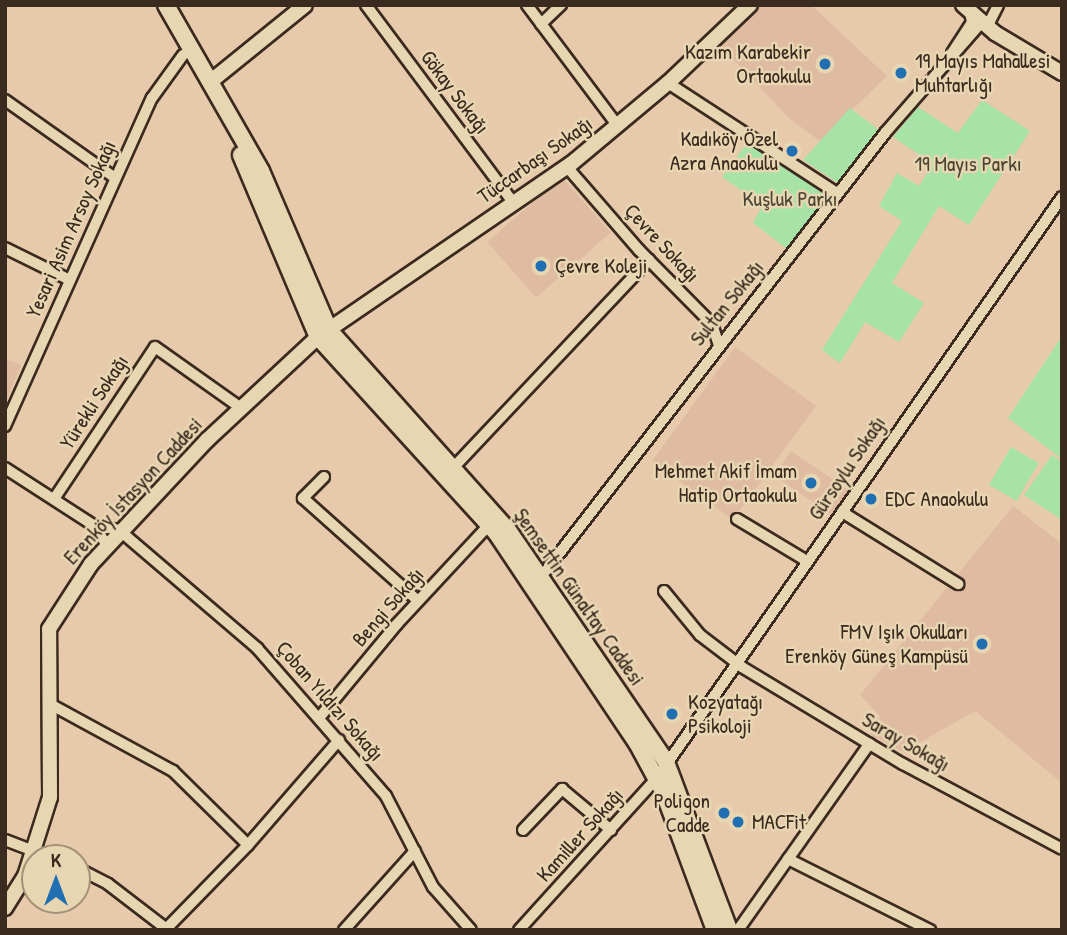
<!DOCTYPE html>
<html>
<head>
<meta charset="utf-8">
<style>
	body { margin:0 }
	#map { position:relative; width:1067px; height:935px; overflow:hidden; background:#e7caac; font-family:"Patrick Hand",sans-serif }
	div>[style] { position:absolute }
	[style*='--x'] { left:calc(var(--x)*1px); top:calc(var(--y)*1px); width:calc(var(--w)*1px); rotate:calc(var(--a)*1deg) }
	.built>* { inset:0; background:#debba1; transform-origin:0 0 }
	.green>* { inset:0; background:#a7e2a7; transform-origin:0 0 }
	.roads { filter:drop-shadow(2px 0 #3b2a1e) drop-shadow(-2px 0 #3b2a1e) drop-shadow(0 2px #3b2a1e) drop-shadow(0 -2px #3b2a1e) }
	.street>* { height:10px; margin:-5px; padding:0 5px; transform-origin:5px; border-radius:5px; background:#e8d6b3 }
	.secondary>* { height:14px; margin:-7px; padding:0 7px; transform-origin:7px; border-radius:7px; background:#e8d6b3 }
	.primary>* { height:16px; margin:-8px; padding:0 8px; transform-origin:8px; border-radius:8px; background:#e8d6b3 }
	.dots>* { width:19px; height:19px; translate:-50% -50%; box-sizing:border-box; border:4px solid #e8d6b3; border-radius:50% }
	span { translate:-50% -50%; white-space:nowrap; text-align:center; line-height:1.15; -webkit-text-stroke:5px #e8d6b3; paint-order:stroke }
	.poi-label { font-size:21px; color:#3b2a1e }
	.right { translate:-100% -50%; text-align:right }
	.left { translate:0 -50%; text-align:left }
	.street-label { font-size:21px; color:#3b2a1e }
	.park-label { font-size:21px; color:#4b4633 }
	.frame { position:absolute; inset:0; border:7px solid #3b2a1e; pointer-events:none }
	.north { position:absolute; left:21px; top:844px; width:70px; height:70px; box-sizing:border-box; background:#e8d6b3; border:2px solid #a39177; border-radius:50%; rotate:0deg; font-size:19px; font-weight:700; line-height:28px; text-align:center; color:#3b2a1e }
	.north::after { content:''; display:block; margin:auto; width:24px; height:32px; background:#1f6fb2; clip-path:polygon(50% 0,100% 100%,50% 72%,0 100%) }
</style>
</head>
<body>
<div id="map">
	<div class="built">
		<div style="clip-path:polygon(752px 5px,811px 5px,887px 76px,820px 141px,789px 118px,715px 40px)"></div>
		<div style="left:562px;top:177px;width:74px;height:99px;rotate:49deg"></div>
		<div style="left:735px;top:347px;width:100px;height:141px;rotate:36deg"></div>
		<div style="clip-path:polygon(5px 359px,21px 365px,5px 404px)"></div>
		<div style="left:791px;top:451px;width:71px;height:30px;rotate:34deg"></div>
		<div style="clip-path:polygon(1013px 506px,1062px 544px,1062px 783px,975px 711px,903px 752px,870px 734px,881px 717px,860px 695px)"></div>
	</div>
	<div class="green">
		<div style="clip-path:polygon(982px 100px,1030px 131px,969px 225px,939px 206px,892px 283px,924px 303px,899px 342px,865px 322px,840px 363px,822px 350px,902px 221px,879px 206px,897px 173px,919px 186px,933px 164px,893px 137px,918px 107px,958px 133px)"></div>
		<div style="clip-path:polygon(850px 108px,879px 130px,838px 183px,803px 160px)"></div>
		<div style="clip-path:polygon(750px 139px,832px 195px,786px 248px,753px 223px,763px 205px,722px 177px)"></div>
		<div style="clip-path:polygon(1062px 336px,1062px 459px,1008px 418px)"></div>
		<div style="left:1011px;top:447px;width:32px;height:44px;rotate:30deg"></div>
		<div style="clip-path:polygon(1052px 455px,1062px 462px,1062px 520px,1024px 495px)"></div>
	</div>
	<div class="roads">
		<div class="street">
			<div style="--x:366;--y:5;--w:246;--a:53.3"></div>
			<div style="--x:527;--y:5;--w:151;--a:53.1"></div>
			<div style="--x:541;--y:24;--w:28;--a:-44"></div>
			<div style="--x:952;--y:53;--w:37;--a:-57"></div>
			<div style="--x:972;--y:22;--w:10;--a:-101"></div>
			<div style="--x:668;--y:83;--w:202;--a:33.1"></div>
			<div style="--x:5;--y:100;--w:135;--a:35.3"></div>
			<div style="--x:567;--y:167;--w:110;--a:49.1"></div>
			<div style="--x:639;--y:250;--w:104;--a:45.4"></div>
			<div style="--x:712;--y:324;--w:23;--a:72"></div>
			<div style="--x:5;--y:248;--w:70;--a:26.2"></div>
			<div style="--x:5;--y:426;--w:359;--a:-65.9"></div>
			<div style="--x:152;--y:98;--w:53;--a:-54.2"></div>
			<div style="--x:5;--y:468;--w:105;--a:32.9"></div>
			<div style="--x:93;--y:525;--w:24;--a:55"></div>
			<div style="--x:453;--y:468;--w:286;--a:-46.7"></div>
			<div style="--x:324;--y:477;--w:30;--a:135"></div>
			<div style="--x:303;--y:498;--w:154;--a:41.8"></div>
			<div style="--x:54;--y:499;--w:182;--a:-56.4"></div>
			<div style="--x:155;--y:347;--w:105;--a:35.3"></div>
			<div style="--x:842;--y:512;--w:137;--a:31.8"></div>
			<div style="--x:737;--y:519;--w:82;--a:31"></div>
			<div style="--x:93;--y:525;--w:26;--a:11"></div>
			<div style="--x:119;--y:530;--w:182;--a:40.5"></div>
			<div style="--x:257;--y:648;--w:196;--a:48.9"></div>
			<div style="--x:386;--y:796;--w:102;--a:62.7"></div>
			<div style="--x:433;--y:887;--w:57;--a:48.5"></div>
			<div style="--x:541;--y:577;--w:562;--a:-52.23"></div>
			<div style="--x:885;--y:133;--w:147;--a:-48.9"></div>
			<div style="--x:982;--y:22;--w:8;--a:-7"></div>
			<div style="--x:990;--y:21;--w:18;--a:-63"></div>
			<div style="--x:664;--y:591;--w:57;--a:50.7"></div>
			<div style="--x:700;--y:635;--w:53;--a:37.3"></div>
			<div style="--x:742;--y:667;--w:188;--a:31.1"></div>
			<div style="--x:903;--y:764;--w:180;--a:28.1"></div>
			<div style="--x:50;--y:704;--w:140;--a:28.6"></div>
			<div style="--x:173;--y:771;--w:105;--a:44.6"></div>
			<div style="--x:319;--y:718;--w:122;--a:-50.3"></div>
			<div style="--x:397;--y:624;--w:135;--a:-47.1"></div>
			<div style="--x:523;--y:830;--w:57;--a:-46.4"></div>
			<div style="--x:562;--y:789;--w:64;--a:39.9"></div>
			<div style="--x:5;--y:840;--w:50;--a:21"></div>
			<div style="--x:788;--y:859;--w:159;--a:26.6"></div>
			<div style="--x:77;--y:868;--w:35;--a:27"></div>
			<div style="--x:108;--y:884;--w:76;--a:37.5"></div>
			<div style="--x:166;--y:929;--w:117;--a:-45.7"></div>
			<div style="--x:248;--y:845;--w:139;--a:-49.1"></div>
			<div style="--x:344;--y:930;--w:106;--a:-48.1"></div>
			<div style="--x:519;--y:930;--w:205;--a:-47.8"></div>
			<div style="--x:657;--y:778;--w:708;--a:-55.12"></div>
			<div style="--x:738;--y:930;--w:228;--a:-54.8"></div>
		</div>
		<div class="secondary">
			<div style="--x:963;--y:5;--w:43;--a:41.2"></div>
			<div style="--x:995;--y:33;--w:78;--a:30.8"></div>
			<div style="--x:210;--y:82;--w:122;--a:-39"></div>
			<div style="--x:5;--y:908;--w:38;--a:-58"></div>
			<div style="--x:25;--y:876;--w:83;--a:-72.4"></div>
			<div style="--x:50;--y:797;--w:168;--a:-90.3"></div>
			<div style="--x:49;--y:629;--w:77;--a:-57.1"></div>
			<div style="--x:91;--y:564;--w:170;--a:-46.9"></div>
			<div style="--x:207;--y:440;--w:151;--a:-42.9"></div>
			<div style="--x:318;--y:337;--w:306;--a:-34.4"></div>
			<div style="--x:571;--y:164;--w:126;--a:-39.9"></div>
			<div style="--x:668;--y:83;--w:113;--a:-43.6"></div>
		</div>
		<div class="primary">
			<div style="--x:166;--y:5;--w:191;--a:60.2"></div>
			<div style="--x:261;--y:171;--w:173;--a:66.8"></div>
			<div style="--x:329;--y:330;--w:268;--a:48.2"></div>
			<div style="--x:508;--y:530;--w:281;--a:55.7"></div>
			<div style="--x:666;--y:762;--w:179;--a:69.4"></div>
			<div style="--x:241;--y:155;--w:198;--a:67.1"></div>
			<div style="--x:318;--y:337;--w:266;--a:47.7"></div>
			<div style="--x:497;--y:534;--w:252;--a:56.2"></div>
			<div style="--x:637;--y:743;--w:57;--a:61.6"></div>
			<div style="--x:664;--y:793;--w:146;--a:69.6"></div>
		</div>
	</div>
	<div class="dots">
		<div style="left:825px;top:64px;background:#1f6fb2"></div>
		<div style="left:901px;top:73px;background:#1f6fb2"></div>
		<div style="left:792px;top:151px;background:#1f6fb2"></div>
		<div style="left:541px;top:266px;background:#1f6fb2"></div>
		<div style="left:811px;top:483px;background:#1f6fb2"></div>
		<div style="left:871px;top:499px;background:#1f6fb2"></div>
		<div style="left:982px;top:644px;background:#1f6fb2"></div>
		<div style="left:672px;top:714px;background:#1f6fb2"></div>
		<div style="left:724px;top:813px;background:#1f6fb2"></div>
		<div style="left:738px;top:822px;background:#1f6fb2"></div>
	</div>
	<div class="poi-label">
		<span class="right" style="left:811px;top:64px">Kazım Karabekir<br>Ortaokulu</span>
		<span class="left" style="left:915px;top:73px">19 Mayıs Mahallesi<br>Muhtarlığı</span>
		<span class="right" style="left:778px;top:151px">Kadıköy Özel<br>Azra Anaokulu</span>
		<span class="left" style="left:555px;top:266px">Çevre Koleji</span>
		<span class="right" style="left:797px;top:483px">Mehmet Akif İmam<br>Hatip Ortaokulu</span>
		<span class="left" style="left:885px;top:499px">EDC Anaokulu</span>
		<span class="right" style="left:968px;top:644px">FMV Işık Okulları<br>Erenköy Güneş Kampüsü</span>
		<span class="left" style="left:688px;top:714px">Kozyatağı<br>Psikoloji</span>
		<span class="right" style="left:710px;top:813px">Poligon<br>Cadde</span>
		<span class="left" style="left:752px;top:822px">MACFit</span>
	</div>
	<div class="street-label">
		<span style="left:455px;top:92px;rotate:53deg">Gökay Sokağı</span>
		<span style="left:535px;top:160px;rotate:-35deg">Tüccarbaşı Sokağı</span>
		<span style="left:71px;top:229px;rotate:-66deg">Yesari Asim Arsoy Sokağı</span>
		<span style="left:662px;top:243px;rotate:47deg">Çevre Sokağı</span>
		<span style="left:727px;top:303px;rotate:-51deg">Sultan Sokağı</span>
		<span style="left:94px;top:402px;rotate:-57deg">Yürekli Sokağı</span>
		<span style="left:847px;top:468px;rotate:-56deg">Gürsoylu Sokağı</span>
		<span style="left:133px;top:491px;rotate:-47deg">Erenköy İstasyon Caddesi</span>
		<span style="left:579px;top:597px;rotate:55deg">Şemsettin Günaltay Caddesi</span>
		<span style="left:388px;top:607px;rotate:-49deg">Bengi Sokağı</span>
		<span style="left:330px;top:701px;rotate:49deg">Çoban Yıldızı Sokağı</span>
		<span style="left:906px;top:742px;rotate:30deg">Saray Sokağı</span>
		<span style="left:580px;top:835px;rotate:-48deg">Kamiller Sokağı</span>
	</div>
	<div class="park-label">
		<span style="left:968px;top:164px">19 Mayıs Parkı</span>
		<span style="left:790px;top:199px">Kuşluk Parkı</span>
	</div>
	<div class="frame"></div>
	<div class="north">K</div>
</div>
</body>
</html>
